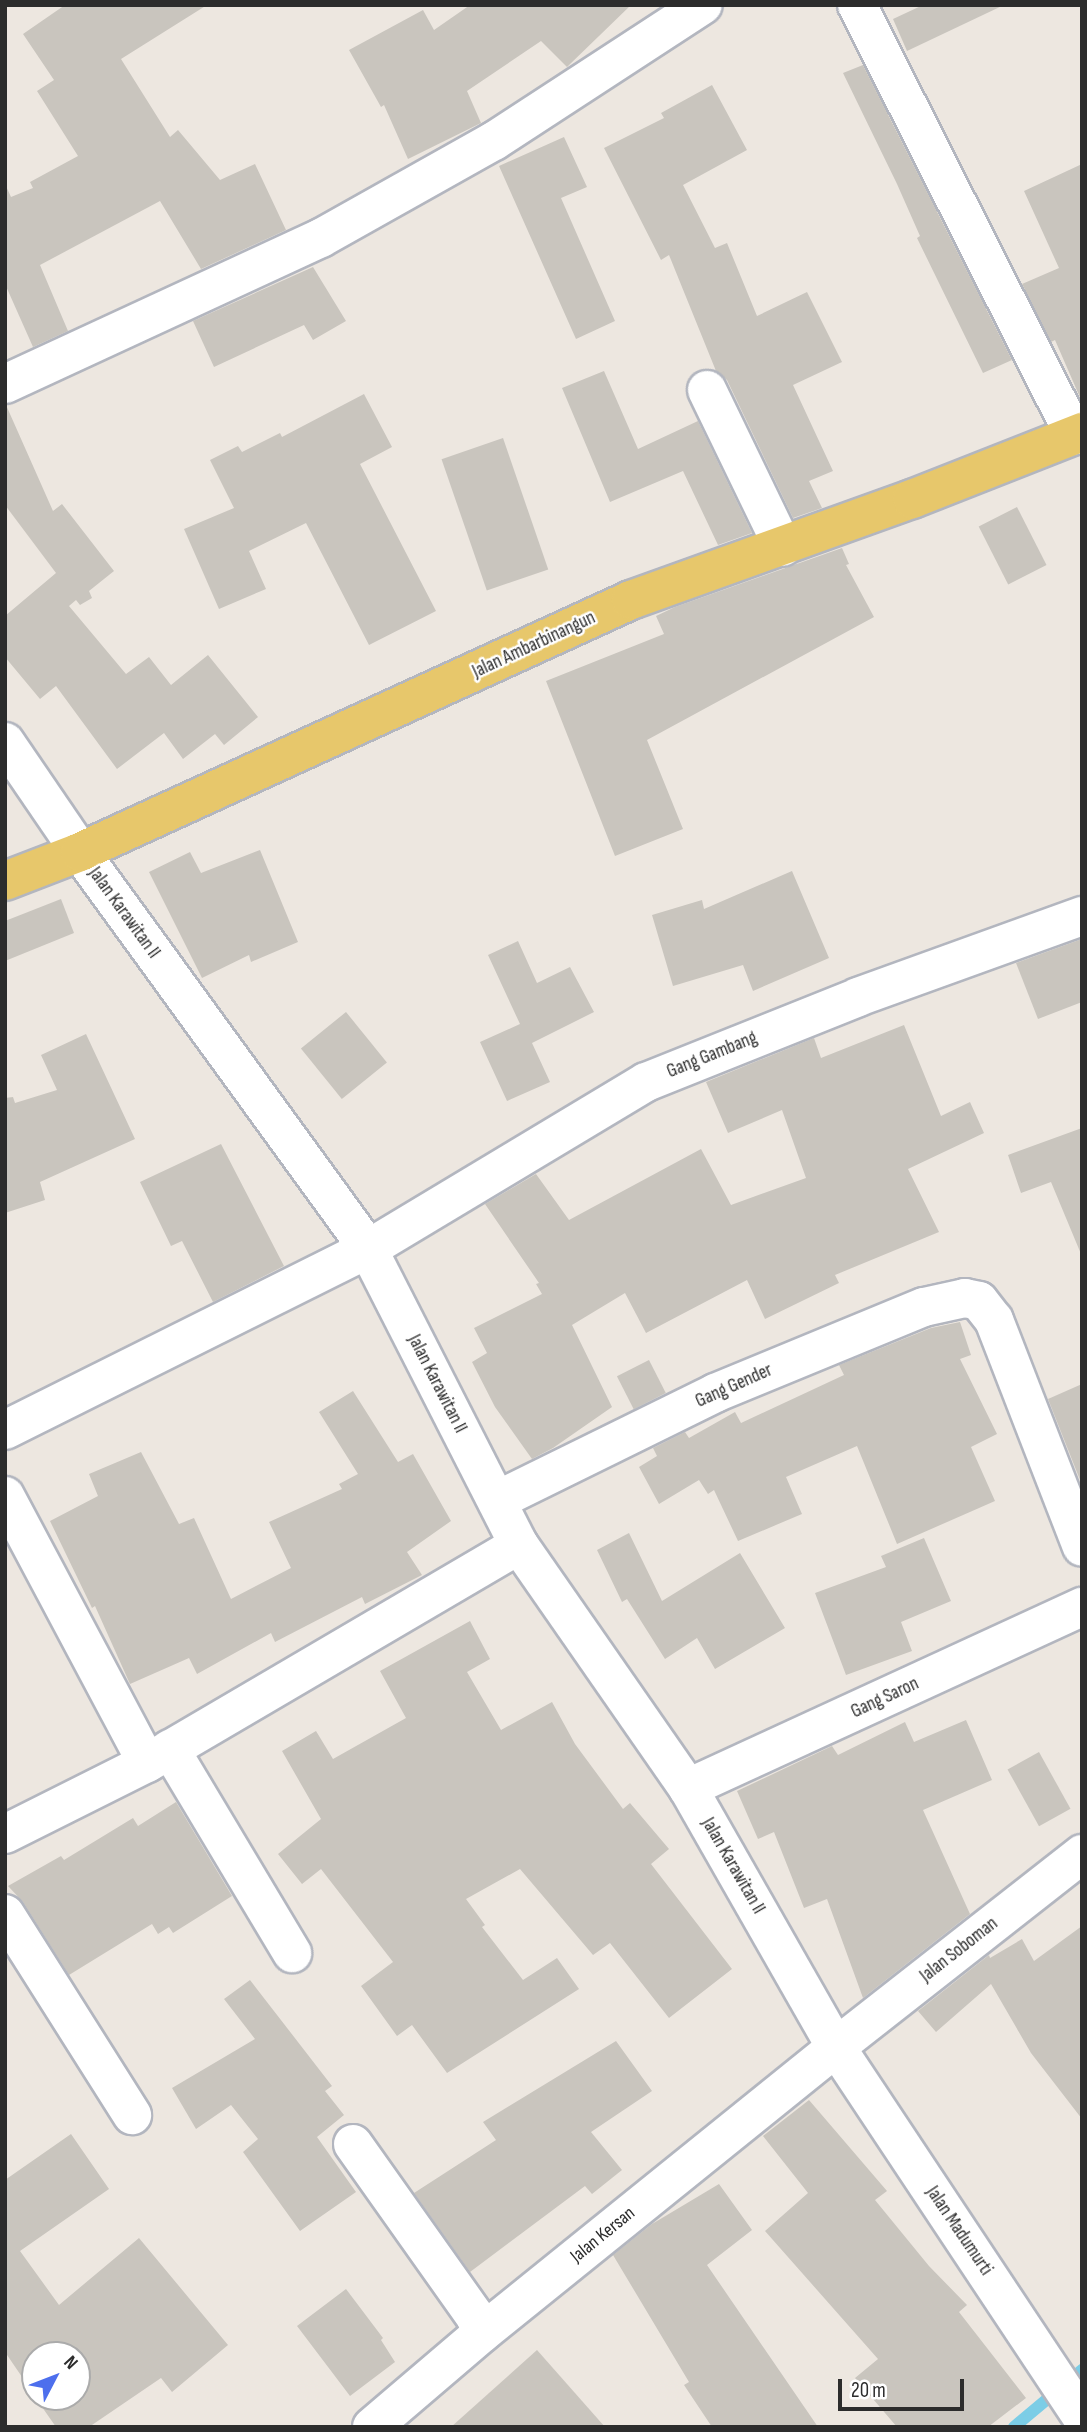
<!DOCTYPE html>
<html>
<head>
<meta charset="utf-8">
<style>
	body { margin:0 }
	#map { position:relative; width:1087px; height:2432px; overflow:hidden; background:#ede7e0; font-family:"Sofia Sans Condensed",sans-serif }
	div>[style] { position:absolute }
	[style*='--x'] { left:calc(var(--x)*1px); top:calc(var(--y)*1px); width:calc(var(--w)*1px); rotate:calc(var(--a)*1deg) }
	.stream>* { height:12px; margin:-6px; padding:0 6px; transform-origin:6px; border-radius:6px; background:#7ccde6 }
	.building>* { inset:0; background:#c9c5be; transform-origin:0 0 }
	.roads { filter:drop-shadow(2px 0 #b3b6bf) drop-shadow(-2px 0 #b3b6bf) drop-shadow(0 2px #b3b6bf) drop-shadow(0 -2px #b3b6bf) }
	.minor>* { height:38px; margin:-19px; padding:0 19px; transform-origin:19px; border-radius:19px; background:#fff }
	.major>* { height:38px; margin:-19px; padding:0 19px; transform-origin:19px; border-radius:19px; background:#e7c76b }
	span { translate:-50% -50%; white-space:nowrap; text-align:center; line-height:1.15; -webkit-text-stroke:5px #fff; paint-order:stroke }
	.street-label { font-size:19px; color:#2c2c2c }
	.frame { position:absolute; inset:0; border:7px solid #2c2c2c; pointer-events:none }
	.north { position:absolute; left:21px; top:2341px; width:70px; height:70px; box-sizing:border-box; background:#fff; border:2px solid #ababab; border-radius:50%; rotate:48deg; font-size:19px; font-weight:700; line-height:28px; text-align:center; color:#2c2c2c }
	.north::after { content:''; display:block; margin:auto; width:24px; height:32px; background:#4d6fed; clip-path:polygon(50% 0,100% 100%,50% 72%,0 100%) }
	.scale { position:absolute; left:838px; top:2379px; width:126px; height:32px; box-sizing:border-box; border:4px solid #2c2c2c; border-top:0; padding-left:9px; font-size:21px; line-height:24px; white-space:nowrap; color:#2c2c2c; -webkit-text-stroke:5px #fff; paint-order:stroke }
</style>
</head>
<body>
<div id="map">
	<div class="stream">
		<div style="--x:1014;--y:2427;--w:89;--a:-40"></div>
	</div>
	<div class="building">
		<div style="clip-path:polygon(65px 5px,207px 5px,121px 59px,170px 137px,178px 130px,220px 180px,255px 164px,286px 230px,201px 269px,160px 201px,40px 265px,68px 331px,33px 347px,5px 284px,5px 184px,11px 197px,33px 188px,30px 182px,78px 156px,37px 91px,54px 80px,23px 34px)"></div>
		<div style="clip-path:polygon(470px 5px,631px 5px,567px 67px,541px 41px,467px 91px,481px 123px,408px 159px,384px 105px,381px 107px,349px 50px,423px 10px,434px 30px)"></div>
		<div style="clip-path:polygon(923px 5px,1004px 5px,907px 51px,893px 19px)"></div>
		<div style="clip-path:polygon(863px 65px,1012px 360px,983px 373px,917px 238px,920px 236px,897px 184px,843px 73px)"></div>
		<div style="clip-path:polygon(712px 85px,747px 150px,683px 185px,715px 248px,727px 243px,757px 316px,807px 292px,842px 362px,793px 385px,833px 471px,809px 481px,822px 508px,793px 518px,727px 380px,716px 371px,669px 255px,661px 260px,604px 148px,664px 118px,661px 113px)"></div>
		<div style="clip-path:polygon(564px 137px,587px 187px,561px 198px,615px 321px,576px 339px,499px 166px)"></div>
		<div style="clip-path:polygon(1082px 164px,1082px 402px,1055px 340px,1051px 342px,1022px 284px,1059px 268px,1024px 191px)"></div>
		<div style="clip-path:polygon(313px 267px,346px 321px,313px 340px,304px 325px,214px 367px,193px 321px)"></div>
		<div style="clip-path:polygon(604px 371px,638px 449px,698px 421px,752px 533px,718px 545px,683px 471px,610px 502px,562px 388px)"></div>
		<div style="clip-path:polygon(364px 394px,392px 447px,360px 464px,436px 611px,369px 645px,306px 523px,249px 551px,266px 589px,219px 609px,184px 529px,234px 508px,210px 460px,238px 446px,242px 452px,280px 433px,282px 437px)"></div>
		<div style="clip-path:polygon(6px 405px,53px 511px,62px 504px,114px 571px,89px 591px,92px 598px,80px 605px,76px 600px,69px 606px,126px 674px,149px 657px,171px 685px,208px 655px,258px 717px,224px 745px,215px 734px,183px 759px,164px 733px,117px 769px,56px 686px,40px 699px,5px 657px,5px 616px,56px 573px,5px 505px)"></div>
		<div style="left:503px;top:438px;width:139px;height:65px;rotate:71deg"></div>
		<div style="left:1017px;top:507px;width:65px;height:43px;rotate:63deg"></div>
		<div style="clip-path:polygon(842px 548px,849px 564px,846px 565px,874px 617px,647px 740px,683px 829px,615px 856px,546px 681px,664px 634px,656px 616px,675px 607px)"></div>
		<div style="clip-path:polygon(260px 850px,298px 942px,251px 962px,249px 955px,202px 978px,149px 872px,190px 852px,201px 873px)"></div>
		<div style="clip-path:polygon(792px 871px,829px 958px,753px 991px,743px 965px,673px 986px,652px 915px,702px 900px,704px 909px)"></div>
		<div style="clip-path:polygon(61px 899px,74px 933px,5px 961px,5px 921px)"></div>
		<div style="clip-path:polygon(1082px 939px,1082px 1002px,1038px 1019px,1016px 963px)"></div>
		<div style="clip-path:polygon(518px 941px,537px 983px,570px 967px,594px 1012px,532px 1043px,550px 1082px,507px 1101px,480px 1042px,520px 1024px,488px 955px)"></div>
		<div style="left:346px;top:1012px;width:65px;height:58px;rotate:51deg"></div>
		<div style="clip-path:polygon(904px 1025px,941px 1116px,970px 1102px,984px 1133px,908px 1169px,939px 1232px,835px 1275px,839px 1283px,765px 1319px,747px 1280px,646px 1333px,625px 1293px,572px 1325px,612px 1407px,553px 1448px,532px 1459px,495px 1407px,472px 1362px,487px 1353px,474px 1328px,542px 1294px,536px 1284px,539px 1283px,485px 1204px,536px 1174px,569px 1220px,701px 1149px,731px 1205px,806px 1178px,782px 1110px,728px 1133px,706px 1082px,814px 1038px,821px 1058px)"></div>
		<div style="clip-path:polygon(86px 1034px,135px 1139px,40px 1182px,45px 1200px,5px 1213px,5px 1098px,13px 1097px,15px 1103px,57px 1090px,41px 1055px)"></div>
		<div style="clip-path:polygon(1082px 1128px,1082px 1254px,1081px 1254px,1051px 1182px,1021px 1193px,1008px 1155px)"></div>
		<div style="clip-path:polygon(221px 1144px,284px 1266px,213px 1302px,182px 1241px,171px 1246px,140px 1182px)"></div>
		<div style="clip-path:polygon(960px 1322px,971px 1355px,960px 1359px,997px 1434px,971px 1447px,995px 1501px,897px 1544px,857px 1446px,786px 1477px,802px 1514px,738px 1541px,714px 1490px,708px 1494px,699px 1480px,659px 1504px,639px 1467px,657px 1456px,653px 1448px,685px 1432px,689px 1438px,735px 1412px,741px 1423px,844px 1375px,839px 1365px,931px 1328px)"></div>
		<div style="left:649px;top:1360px;width:37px;height:36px;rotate:63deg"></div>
		<div style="clip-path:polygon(1082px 1384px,1082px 1485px,1048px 1399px)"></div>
		<div style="clip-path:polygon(353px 1391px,398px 1462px,413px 1454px,451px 1521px,407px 1552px,422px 1575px,365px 1604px,362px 1597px,275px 1642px,271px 1633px,197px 1674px,189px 1658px,130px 1684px,95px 1606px,92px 1608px,50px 1521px,98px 1496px,89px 1474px,141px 1452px,179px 1524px,194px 1518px,231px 1599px,291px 1568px,269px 1522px,342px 1489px,339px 1484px,358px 1474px,319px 1412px)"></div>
		<div style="clip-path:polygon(629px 1533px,662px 1601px,740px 1553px,785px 1628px,715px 1669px,697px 1638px,665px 1659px,627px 1599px,622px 1602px,597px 1550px)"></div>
		<div style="clip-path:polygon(924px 1538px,951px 1601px,901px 1622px,912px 1651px,846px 1675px,815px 1593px,886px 1567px,881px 1556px)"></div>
		<div style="clip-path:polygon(470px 1621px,490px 1659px,467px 1672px,501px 1730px,552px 1702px,575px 1744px,623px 1809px,630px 1803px,669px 1849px,651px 1864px,732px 1969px,669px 2018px,610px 1943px,593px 1955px,520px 1869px,466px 1899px,485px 1925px,482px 1927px,523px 1980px,557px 1958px,579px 1989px,447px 2073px,412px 2025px,397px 2036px,361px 1986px,393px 1962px,321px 1869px,302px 1884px,278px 1854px,321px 1819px,282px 1751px,316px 1731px,333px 1759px,406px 1718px,380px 1671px)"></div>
		<div style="clip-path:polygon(966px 1720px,992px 1780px,923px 1810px,970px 1914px,863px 1998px,827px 1899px,804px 1908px,774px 1832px,758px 1839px,737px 1791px,832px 1746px,838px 1755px,905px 1722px,914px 1742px)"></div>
		<div style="left:1039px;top:1752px;width:65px;height:36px;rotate:61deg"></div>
		<div style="clip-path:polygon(176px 1802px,232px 1896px,173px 1933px,169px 1927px,158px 1934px,152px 1924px,69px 1975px,23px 1902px,8px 1886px,61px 1856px,64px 1860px,133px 1818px,138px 1826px)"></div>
		<div style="clip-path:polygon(1082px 1926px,1082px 2119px,1031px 2053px,991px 1984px,936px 2032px,918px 2011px,989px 1955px,990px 1958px,1022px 1939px,1034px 1961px)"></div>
		<div style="clip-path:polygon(250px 1980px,332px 2086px,325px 2091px,344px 2115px,317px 2137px,356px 2192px,300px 2231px,243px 2152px,258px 2139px,231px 2105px,196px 2129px,172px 2088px,255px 2039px,224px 1999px)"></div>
		<div style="clip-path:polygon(616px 2041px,652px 2091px,591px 2132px,622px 2170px,592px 2194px,585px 2186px,470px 2272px,414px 2193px,496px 2140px,483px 2122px)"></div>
		<div style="clip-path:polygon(809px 2100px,887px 2191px,875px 2200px,929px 2266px,967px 2305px,959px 2312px,1026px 2398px,988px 2427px,897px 2427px,855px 2378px,878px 2359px,765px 2231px,808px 2193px,763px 2136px)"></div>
		<div style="clip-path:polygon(71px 2134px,109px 2189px,20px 2251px,59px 2305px,139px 2238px,228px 2345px,172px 2392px,161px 2378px,89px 2427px,56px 2427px,35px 2397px,77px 2397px,77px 2355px,35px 2355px,35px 2396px,5px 2352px,5px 2180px)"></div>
		<div style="clip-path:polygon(719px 2184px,752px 2230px,707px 2265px,818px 2427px,712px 2427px,684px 2385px,689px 2382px,613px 2255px,652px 2224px)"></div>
		<div style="clip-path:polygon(346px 2289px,383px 2338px,381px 2340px,395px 2362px,350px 2396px,297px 2326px)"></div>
		<div style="clip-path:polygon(537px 2350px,605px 2427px,451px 2427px)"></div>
	</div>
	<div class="roads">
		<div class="minor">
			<div style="--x:857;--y:5;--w:482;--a:63.2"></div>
			<div style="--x:5;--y:384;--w:348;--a:-24.8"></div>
			<div style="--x:321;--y:238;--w:198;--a:-29.3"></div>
			<div style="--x:494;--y:141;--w:249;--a:-33.1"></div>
			<div style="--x:707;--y:390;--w:174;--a:64.2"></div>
			<div style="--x:5;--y:742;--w:133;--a:55.7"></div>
			<div style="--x:80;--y:852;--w:490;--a:54"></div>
			<div style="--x:368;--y:1249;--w:332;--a:63"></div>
			<div style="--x:519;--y:1545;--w:296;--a:55.2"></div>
			<div style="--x:688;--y:1788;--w:298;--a:60.3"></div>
			<div style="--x:836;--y:2047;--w:444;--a:56.4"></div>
			<div style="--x:5;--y:1430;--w:406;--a:-26.5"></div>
			<div style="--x:368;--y:1249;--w:324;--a:-31"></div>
			<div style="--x:646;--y:1082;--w:228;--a:-21.8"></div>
			<div style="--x:858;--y:997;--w:238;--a:-19.9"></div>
			<div style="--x:5;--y:1496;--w:302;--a:62"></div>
			<div style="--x:498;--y:1500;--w:242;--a:-26.2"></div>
			<div style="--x:715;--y:1393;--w:226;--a:-22.4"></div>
			<div style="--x:924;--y:1307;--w:42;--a:-12.4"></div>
			<div style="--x:965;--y:1298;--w:14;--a:12"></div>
			<div style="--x:979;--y:1301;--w:24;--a:52"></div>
			<div style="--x:994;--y:1320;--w:243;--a:68.8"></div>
			<div style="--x:170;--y:1749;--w:238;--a:59.1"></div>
			<div style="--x:688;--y:1788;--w:434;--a:-24.7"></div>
			<div style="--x:5;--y:1834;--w:159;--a:-26.6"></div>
			<div style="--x:147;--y:1763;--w:431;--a:-30.4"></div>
			<div style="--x:5;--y:1914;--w:238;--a:57.7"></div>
			<div style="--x:353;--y:2144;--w:211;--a:54.7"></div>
			<div style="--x:475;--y:2316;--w:18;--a:68"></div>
			<div style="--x:372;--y:2427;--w:145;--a:-40.5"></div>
			<div style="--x:482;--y:2333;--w:455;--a:-38.9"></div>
			<div style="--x:836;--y:2047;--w:313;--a:-38.1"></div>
		</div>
		<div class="major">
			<div style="--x:5;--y:881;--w:80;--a:-21.1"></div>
			<div style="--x:80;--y:852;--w:606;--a:-24.58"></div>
			<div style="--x:631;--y:600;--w:299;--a:-19.8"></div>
			<div style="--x:912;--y:499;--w:183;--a:-21.5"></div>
		</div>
	</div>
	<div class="street-label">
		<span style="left:534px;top:645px;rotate:-25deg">Jalan Ambarbinangun</span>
		<span style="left:124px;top:913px;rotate:54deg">Jalan Karawitan II</span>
		<span style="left:712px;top:1055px;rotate:-22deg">Gang Gambang</span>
		<span style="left:437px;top:1384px;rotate:63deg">Jalan Karawitan II</span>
		<span style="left:734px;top:1386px;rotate:-24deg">Gang Gender</span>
		<span style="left:885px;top:1698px;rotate:-25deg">Gang Saron</span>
		<span style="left:733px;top:1866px;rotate:60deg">Jalan Karawitan II</span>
		<span style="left:959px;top:1950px;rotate:-38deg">Jalan Soboman</span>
		<span style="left:959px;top:2231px;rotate:56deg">Jalan Madumurti</span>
		<span style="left:603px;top:2235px;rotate:-39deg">Jalan Kersan</span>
	</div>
	<div class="frame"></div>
	<div class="north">N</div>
	<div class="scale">20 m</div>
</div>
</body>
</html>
